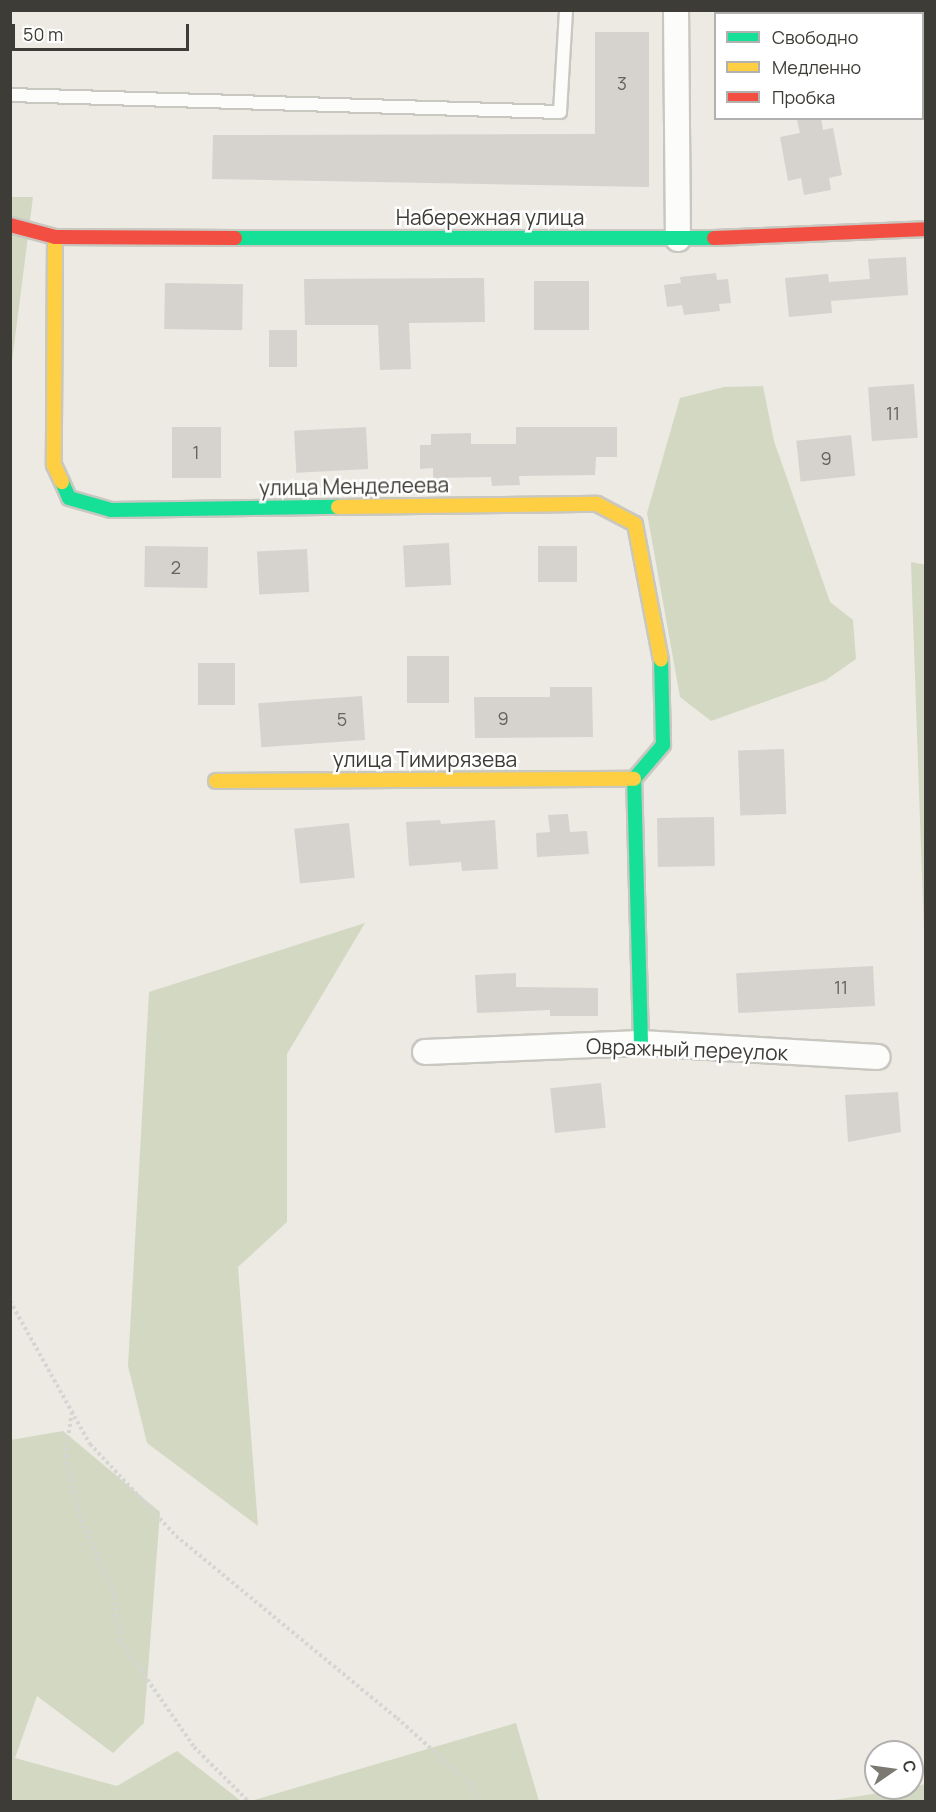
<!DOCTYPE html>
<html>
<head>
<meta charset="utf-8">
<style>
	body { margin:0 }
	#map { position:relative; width:936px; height:1812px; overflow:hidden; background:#eceae2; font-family:Manrope,sans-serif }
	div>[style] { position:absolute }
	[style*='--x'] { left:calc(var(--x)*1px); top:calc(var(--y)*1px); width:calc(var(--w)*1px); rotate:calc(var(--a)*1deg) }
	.green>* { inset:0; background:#d3d8c2 }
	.building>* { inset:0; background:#d6d2ce; transform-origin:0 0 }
	.path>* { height:4px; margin-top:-2px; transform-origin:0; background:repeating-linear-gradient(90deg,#d5d5d3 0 3px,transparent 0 6px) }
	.roads { filter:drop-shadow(2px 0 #c8c7c0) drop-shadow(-2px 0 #c8c7c0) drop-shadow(0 2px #c8c7c0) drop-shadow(0 -2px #c8c7c0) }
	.lane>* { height:12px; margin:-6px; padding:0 6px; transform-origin:6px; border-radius:6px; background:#fcfcfb }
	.street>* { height:24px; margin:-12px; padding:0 12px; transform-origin:12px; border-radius:12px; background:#fcfcfb }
	.fast>* { height:14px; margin:-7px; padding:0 7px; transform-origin:7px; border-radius:7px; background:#16e098 }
	.slow>* { height:14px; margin:-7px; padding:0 7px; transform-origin:7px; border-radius:7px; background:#ffcf43 }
	.jam>* { height:14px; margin:-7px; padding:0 7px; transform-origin:7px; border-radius:7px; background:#f24e42 }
	span { translate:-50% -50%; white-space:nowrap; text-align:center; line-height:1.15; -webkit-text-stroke:5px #fff; paint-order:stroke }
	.number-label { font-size:18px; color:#66635e }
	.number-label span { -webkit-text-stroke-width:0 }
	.street-label { font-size:21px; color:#3e3c36 }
	.frame { position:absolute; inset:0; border:12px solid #3e3c36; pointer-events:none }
	.legend { position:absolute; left:714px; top:12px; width:210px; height:108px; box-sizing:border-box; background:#fff; border:2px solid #b2b1af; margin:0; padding:8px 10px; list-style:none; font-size:18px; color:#3e3c36 }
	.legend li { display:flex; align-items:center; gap:12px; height:30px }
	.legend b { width:30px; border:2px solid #b2b1af }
	.north { position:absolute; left:864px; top:1740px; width:60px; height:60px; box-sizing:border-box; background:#fff; border:2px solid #b2b1af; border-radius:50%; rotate:77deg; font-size:16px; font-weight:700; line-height:24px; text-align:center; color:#3e3c36 }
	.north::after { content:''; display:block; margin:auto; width:21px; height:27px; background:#7b7972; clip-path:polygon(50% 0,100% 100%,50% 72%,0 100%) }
	.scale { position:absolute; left:12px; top:24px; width:177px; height:27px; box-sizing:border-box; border:3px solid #3e3c36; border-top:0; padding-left:8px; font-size:18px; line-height:21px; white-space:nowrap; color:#3e3c36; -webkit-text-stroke:4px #fff; paint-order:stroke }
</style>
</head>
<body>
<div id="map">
	<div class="green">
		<div style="clip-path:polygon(11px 197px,33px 197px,11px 369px)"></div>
		<div style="clip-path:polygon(763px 386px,774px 441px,830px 602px,853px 620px,856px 659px,826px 680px,711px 721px,680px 697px,647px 513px,680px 398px,724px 387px)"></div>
		<div style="clip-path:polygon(911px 562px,926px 565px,925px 962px)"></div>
		<div style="clip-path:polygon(365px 923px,287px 1054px,287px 1222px,238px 1267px,258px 1526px,147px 1443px,128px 1366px,149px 992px)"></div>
		<div style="clip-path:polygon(63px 1431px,160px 1512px,144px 1723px,113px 1753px,37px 1696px,15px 1758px,117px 1786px,177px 1751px,241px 1801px,11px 1801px,11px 1440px)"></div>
		<div style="clip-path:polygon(516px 1723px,539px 1801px,251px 1801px)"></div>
		<div style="clip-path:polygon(925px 1784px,925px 1801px,827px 1801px,912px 1788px)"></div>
	</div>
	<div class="building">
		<div style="clip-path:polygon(595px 32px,649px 32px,649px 187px,212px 179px,213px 135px,595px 134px)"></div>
		<div style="clip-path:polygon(821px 118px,823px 130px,833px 128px,842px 175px,829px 178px,831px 190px,804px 195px,801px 178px,788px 181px,780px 137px,800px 133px,797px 120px)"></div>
		<div style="clip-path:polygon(906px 257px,908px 295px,831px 301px,832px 313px,789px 317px,785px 278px,828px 274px,829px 282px,870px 279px,868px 259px)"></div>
		<div style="clip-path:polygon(716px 273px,717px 280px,728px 279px,731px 303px,719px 304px,720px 311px,684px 315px,682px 305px,667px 307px,664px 285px,681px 283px,680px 277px)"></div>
		<div style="clip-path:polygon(484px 278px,485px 322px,409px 323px,411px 369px,380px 370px,378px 325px,305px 325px,304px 279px)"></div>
		<div style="left:534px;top:281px;width:55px;height:49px"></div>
		<div style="left:165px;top:283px;width:78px;height:46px;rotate:1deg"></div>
		<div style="left:297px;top:330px;width:37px;height:28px;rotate:90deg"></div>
		<div style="left:914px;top:384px;width:54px;height:46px;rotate:86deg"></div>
		<div style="left:172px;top:427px;width:49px;height:51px"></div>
		<div style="left:366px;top:427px;width:42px;height:72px;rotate:87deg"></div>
		<div style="clip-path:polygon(516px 427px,617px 427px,617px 457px,596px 457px,595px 475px,519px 476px,520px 485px,492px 486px,491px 477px,433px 478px,433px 468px,420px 469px,420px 445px,431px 445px,431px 434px,471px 433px,471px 444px,516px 444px)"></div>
		<div style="left:851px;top:435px;width:41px;height:55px;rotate:84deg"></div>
		<div style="left:449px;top:543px;width:42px;height:46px;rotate:87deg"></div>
		<div style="left:145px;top:546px;width:63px;height:41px;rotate:1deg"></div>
		<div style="left:538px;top:546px;width:39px;height:36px"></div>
		<div style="left:307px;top:549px;width:43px;height:50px;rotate:87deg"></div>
		<div style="left:407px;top:656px;width:42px;height:47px"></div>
		<div style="left:198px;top:663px;width:37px;height:42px"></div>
		<div style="clip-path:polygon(550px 687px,592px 687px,593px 737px,475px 738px,474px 697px,550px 697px)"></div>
		<div style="left:362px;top:696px;width:44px;height:104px;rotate:86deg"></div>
		<div style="left:784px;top:749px;width:65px;height:46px;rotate:88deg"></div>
		<div style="clip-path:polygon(568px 814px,570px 832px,587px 831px,589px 854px,537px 857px,536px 833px,550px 832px,548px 815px)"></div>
		<div style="left:714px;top:817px;width:49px;height:57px;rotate:89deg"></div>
		<div style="clip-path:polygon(440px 820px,441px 824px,495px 820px,498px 869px,462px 871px,461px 862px,409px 866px,406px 822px)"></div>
		<div style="left:349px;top:823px;width:55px;height:55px;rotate:84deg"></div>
		<div style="left:873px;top:966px;width:40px;height:137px;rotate:87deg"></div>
		<div style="clip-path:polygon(516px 973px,516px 987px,598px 988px,598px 1016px,550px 1016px,550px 1010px,477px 1013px,475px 975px)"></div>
		<div style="left:601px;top:1083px;width:45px;height:51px;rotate:84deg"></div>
		<div style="clip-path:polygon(898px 1092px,901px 1132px,848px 1142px,845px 1095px)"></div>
	</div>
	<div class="path">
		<div style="--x:10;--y:1301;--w:164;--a:60.8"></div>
		<div style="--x:90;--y:1444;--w:126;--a:46.9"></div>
		<div style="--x:176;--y:1536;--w:286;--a:39.5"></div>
		<div style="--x:397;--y:1718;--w:97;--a:42.1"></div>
		<div style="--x:469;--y:1783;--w:21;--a:65"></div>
		<div style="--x:72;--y:1412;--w:45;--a:99"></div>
		<div style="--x:65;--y:1456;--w:66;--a:76"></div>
		<div style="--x:81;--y:1520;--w:77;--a:65.4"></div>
		<div style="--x:113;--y:1590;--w:50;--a:82"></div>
		<div style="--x:120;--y:1640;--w:130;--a:55.3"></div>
		<div style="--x:194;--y:1747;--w:78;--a:45"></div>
	</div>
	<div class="roads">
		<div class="lane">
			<div style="--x:10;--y:95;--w:550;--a:1.77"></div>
			<div style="--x:560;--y:112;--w:102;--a:-86.6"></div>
		</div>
		<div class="street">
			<div style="--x:676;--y:10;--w:229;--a:89.5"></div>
			<div style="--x:425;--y:1052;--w:216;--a:-2.4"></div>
			<div style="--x:641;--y:1043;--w:237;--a:3.4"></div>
		</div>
		<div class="fast">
			<div style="--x:235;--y:238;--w:479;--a:0"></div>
			<div style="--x:62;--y:482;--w:17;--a:66"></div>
			<div style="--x:69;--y:498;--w:44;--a:15.9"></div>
			<div style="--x:111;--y:510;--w:227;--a:-0.8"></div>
			<div style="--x:641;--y:1043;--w:264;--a:-91.5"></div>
			<div style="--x:634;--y:779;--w:45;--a:-49.5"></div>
			<div style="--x:663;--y:745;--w:85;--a:-91.3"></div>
		</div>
		<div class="slow">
			<div style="--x:55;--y:237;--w:228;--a:90.3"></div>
			<div style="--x:54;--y:465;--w:19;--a:65"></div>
			<div style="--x:338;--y:507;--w:259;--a:-0.7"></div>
			<div style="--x:597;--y:504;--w:43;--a:27.8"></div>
			<div style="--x:635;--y:524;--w:138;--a:79.2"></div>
			<div style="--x:216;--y:781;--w:418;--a:-0.3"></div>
		</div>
		<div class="jam">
			<div style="--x:10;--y:225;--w:47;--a:14.9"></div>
			<div style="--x:55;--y:237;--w:180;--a:0.3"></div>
			<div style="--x:714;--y:238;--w:212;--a:-2.4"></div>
		</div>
	</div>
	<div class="number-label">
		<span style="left:622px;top:83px">3</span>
		<span style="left:893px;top:413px">11</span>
		<span style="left:196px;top:452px">1</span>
		<span style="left:826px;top:458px">9</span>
		<span style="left:176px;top:567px">2</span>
		<span style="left:503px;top:718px">9</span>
		<span style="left:342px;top:719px">5</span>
		<span style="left:841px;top:987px">11</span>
	</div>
	<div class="street-label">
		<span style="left:490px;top:217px">Набережная улица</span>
		<span style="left:354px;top:486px;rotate:-1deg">улица Менделеева</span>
		<span style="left:425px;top:759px">улица Тимирязева</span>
		<span style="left:687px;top:1049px;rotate:2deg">Овражный переулок</span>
	</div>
	<div class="frame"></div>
	<ul class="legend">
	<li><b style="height:8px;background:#16e098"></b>Свободно</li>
	<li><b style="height:8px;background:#ffcf43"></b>Медленно</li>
	<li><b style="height:8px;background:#f24e42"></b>Пробка</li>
	</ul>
	<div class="north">С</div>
	<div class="scale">50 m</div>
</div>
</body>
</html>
